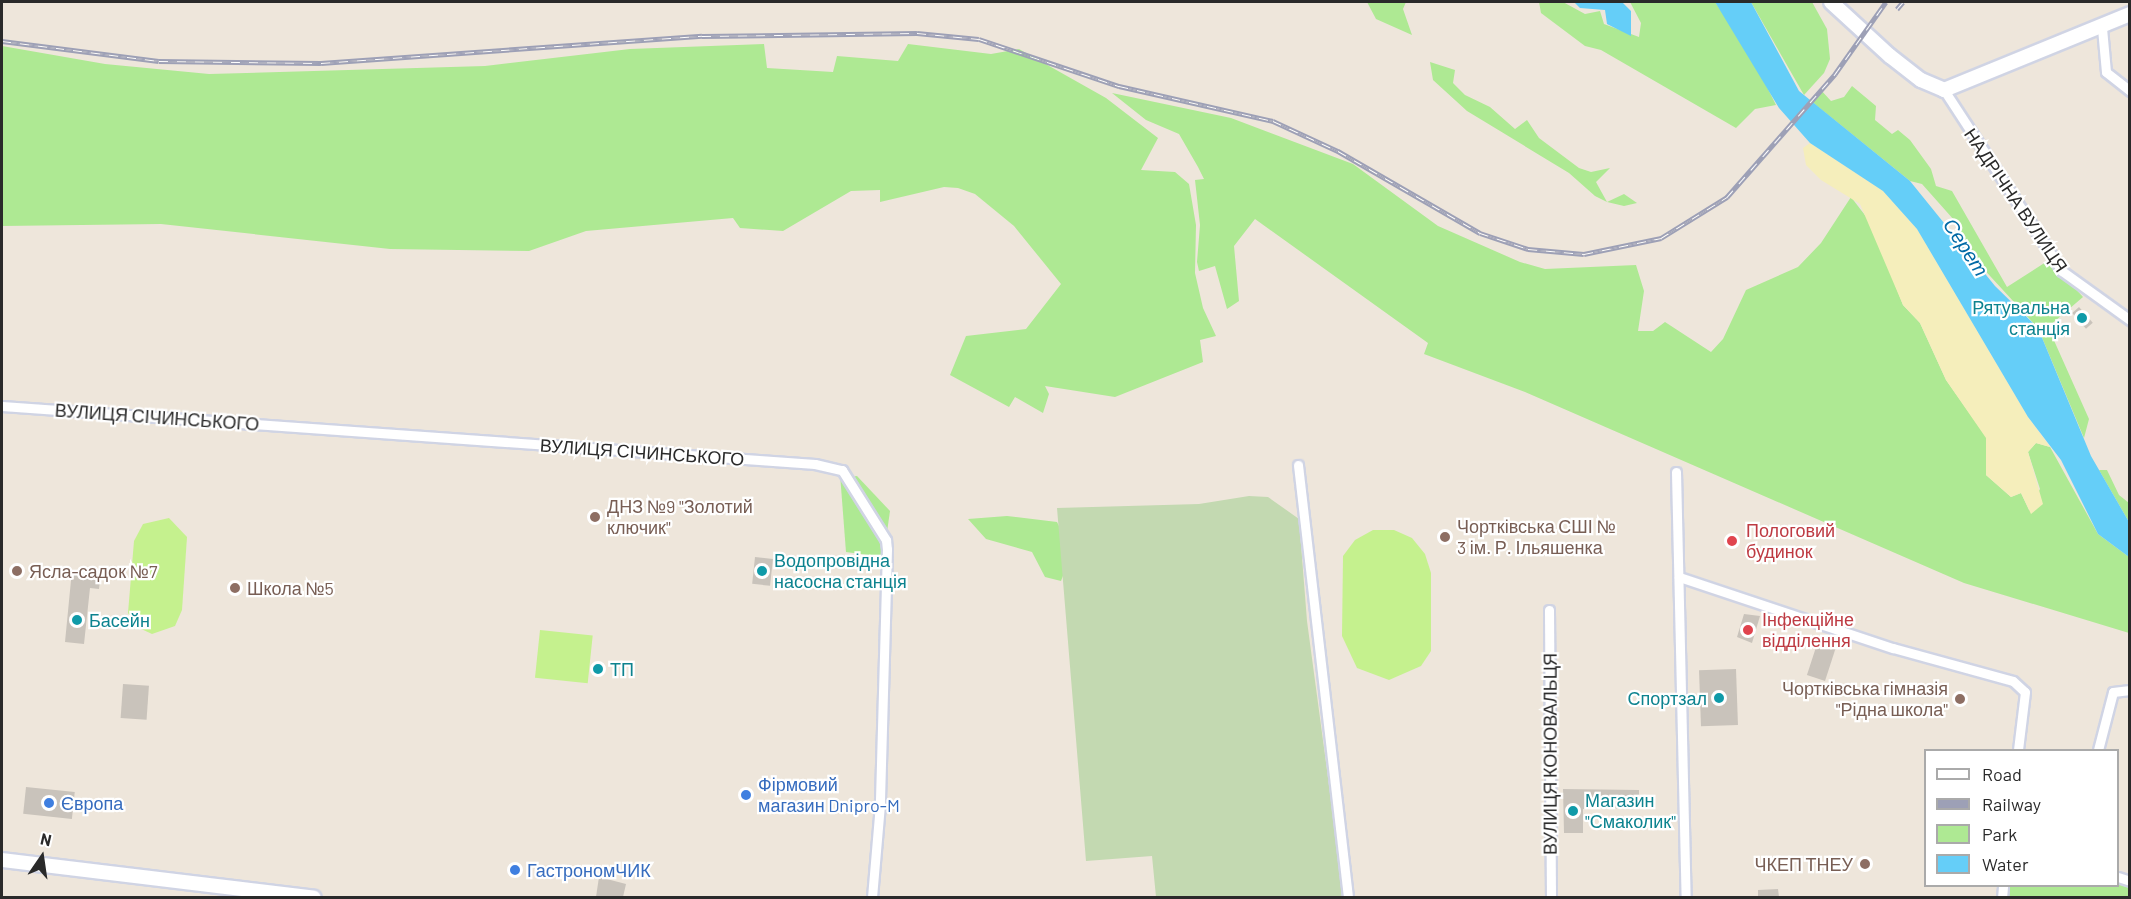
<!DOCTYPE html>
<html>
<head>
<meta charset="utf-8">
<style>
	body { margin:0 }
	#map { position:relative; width:2131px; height:899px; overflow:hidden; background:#eee6db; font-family:Barlow,sans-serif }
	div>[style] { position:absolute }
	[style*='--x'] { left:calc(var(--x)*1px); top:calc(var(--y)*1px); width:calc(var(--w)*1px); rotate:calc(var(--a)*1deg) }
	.green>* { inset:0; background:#aee993 }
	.sand>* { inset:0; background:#f5eebb }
	.cemetery>* { inset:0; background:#c3d9b1 }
	.pitch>* { inset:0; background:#c5f18e; transform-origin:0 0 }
	.water>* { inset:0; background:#65cef8 }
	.building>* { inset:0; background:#c9c3bb; transform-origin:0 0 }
	.roads { filter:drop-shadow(2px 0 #d0d4e4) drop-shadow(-2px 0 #d0d4e4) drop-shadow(0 2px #d0d4e4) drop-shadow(0 -2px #d0d4e4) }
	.street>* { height:9px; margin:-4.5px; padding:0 4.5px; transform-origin:4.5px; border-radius:4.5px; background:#fff }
	.secondary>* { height:14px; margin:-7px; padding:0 7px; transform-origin:7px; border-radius:7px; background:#fff }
	.rail>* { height:5px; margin-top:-2.5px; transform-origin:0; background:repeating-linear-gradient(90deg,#fff 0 9px,#9da0b6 0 18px); box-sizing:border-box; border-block:2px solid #9da0b6 }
	.dots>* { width:16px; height:16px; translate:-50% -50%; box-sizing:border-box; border:3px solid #fff; border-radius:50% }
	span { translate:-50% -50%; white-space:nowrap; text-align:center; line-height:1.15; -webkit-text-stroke:4.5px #fff; paint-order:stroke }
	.street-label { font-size:18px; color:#2a2a2a }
	.culture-label { font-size:18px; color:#0d838f }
	.right { translate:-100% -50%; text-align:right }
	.left { translate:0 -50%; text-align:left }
	.education-label { font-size:18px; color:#785e54 }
	.health-label { font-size:18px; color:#be3a42 }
	.shop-label { font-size:18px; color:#366cbe }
	.water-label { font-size:20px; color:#026aa6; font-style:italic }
	.frame { position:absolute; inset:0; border:3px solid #2a2a2a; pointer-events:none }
	.legend { position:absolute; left:1924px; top:749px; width:195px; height:138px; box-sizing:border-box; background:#fff; border:2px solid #aaa; margin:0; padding:8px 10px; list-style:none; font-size:18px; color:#2a2a2a }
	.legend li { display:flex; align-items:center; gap:12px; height:30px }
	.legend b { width:30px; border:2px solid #aaa }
	.north { position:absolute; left:12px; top:827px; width:60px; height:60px; -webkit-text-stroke:4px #fff; paint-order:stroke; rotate:13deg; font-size:16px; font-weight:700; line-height:24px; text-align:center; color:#2a2a2a }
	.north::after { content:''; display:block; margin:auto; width:21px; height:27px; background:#2a2a2a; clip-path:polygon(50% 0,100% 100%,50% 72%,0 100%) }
</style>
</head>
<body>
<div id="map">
	<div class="green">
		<div style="clip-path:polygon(1367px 2px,1406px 2px,1403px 9px,1412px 35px,1376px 19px)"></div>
		<div style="clip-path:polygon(1539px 2px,1563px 2px,1585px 14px,1600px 11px,1604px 24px,1639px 37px,1641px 23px,1630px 2px,1715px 2px,1751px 55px,1776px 105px,1755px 109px,1736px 128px,1601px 50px,1585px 46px,1541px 13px)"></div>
		<div style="clip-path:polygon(1751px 2px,1812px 2px,1827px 29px,1830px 59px,1824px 73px,1804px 95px)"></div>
		<div style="clip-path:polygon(764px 44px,767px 68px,833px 72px,837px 56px,898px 61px,908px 44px,991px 54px,1019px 49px,1106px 98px,1158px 138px,1141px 170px,1175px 172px,1189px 184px,1196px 225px,1195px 273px,1203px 308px,1216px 336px,1200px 340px,1203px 362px,1115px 397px,1045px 386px,1049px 394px,1043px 413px,1015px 397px,1009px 407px,950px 375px,966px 336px,1026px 329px,1061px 284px,1014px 226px,975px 194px,958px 188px,944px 187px,880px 202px,880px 190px,851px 191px,783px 231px,740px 228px,733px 218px,586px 231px,529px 251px,390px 249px,161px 224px,2px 226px,2px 46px,105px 64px,209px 74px,485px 66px,630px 49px)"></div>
		<div style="clip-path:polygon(1430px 62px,1455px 70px,1453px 83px,1465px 95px,1490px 107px,1515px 129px,1527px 120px,1539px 138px,1579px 168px,1591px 172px,1610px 168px,1596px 182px,1607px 202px,1624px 194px,1637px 203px,1624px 206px,1607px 202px,1595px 196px,1569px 173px,1467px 111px,1433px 80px)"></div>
		<div style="clip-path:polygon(1852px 86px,1876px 106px,1875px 120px,1892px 134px,1898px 130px,1910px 140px,1931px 169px,1936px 186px,1952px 191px,2007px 287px,2049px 260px,2083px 297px,2048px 327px,2089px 419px,2084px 438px,2038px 328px,1979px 264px,1954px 220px,1922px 184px,1910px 181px,1811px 101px,1820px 89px,1831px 101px,1844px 97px)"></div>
		<div style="clip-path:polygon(1112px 93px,1231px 118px,1353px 164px,1438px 226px,1520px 262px,1545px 269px,1636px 265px,1644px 291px,1638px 331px,1653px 331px,1665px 322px,1711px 352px,1723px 339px,1746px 290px,1798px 267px,1821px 243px,1851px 197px,1871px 223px,1903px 305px,1920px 323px,1946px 380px,1987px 438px,1986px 475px,2011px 497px,2021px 493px,2029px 510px,2040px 489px,2028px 452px,2036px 443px,2050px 447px,2098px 534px,2129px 557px,2129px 633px,1964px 583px,1525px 392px,1424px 354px,1428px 343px,1255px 219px,1234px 246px,1239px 301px,1227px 309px,1215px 266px,1199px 271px,1197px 262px,1200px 225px,1195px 180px,1204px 179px,1198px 167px,1179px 134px,1146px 120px)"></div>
		<div style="clip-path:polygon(2099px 470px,2107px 470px,2119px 495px,2129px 503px,2129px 522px)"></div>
		<div style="clip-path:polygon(840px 474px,876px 527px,883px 557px,846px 552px)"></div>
		<div style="clip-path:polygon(857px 476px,890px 511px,887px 532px,850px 477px)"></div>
		<div style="clip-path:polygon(1007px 516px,1057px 522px,1072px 552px,1061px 581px,1045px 577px,1032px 552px,986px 539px,968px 519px)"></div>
		<div style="clip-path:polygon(2118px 879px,2129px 882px,2129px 897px,2005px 898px,2005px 886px,2118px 886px)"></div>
	</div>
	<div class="sand">
		<div style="clip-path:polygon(1810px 143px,1883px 191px,1917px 229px,2028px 417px,2050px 447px,2036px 443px,2028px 452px,2043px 504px,2031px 514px,2021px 493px,2011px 497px,1986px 475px,1986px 438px,1946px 380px,1920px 323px,1903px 305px,1860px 204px,1821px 180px,1806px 165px,1803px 148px)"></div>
	</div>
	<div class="cemetery">
		<div style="clip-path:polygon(1249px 496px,1268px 497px,1299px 519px,1307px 621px,1344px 897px,1156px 897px,1152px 856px,1086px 861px,1057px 508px,1199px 504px)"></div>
	</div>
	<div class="pitch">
		<div style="clip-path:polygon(169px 518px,187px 537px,182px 610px,175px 626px,152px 634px,137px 627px,128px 613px,134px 541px,143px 524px)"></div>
		<div style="clip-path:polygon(1373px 530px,1394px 530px,1412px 538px,1425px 554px,1431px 573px,1431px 651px,1421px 666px,1389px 680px,1357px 668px,1342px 636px,1343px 556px,1355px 540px)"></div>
		<div style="left:540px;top:630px;width:53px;height:48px;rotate:6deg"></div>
	</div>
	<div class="water">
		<div style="clip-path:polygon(1574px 2px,1622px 2px,1631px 11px,1631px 36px,1607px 24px,1605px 10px,1580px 8px)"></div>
		<div style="clip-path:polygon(1715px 2px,1751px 2px,1799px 91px,1910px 181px,1995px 286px,2038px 328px,2091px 456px,2129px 522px,2129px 557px,2098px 534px,2061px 460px,2028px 417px,1917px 229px,1883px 191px,1810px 143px,1779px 108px)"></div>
	</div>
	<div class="building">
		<div style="left:2079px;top:307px;width:21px;height:9px;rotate:49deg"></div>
		<div style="left:755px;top:557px;width:18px;height:27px;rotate:6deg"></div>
		<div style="clip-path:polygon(72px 570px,101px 572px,99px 589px,90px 588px,84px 644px,65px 642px)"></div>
		<div style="clip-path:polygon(1744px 614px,1760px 616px,1752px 643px,1737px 637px)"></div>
		<div style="left:1819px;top:638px;width:19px;height:39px;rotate:18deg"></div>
		<div style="left:1736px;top:669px;width:56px;height:37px;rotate:88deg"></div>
		<div style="left:123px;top:684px;width:26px;height:34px;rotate:4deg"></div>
		<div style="left:26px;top:787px;width:49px;height:27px;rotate:6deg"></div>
		<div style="clip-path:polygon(1563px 789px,1639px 790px,1639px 808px,1583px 809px,1583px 833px,1564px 833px)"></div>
		<div style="clip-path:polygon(599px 877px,626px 884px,623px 897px,596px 897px)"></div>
		<div style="clip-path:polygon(1778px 889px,1779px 897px,1758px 897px,1758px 890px)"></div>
	</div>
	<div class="roads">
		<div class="street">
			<div style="--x:2102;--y:28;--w:44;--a:84.8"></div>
			<div style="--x:2106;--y:72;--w:31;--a:38"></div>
			<div style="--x:1944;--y:90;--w:216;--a:56.9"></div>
			<div style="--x:2062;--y:271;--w:84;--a:35.8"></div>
			<div style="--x:2;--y:406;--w:815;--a:4.08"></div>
			<div style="--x:815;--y:464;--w:28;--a:13"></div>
			<div style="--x:842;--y:470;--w:83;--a:57.8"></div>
			<div style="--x:886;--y:540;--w:9;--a:84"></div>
			<div style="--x:887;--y:549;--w:255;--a:91.6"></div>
			<div style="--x:880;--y:804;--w:94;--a:94.9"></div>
			<div style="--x:1298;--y:465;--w:436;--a:83.4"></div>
			<div style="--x:1676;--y:472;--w:426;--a:88.7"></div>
			<div style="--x:1679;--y:577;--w:225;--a:18.4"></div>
			<div style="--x:1893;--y:648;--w:124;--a:15.4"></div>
			<div style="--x:2013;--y:681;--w:16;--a:43"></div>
			<div style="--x:2025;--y:692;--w:58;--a:96.9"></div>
			<div style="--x:1549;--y:610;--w:288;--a:89.6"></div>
			<div style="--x:2098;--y:750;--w:60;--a:-75.5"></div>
			<div style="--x:2113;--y:692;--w:17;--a:-7"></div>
			<div style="--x:2118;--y:877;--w:13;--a:18"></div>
			<div style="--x:2002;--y:898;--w:12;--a:-85"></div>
		</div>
		<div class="secondary">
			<div style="--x:1831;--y:2;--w:80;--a:42.5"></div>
			<div style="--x:1890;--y:56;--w:39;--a:38"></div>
			<div style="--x:1921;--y:80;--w:25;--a:23"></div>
			<div style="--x:1944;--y:90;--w:201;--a:-22.2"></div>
			<div style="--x:2;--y:860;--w:314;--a:6.9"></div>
		</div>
	</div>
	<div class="rail">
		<div style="--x:1897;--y:9;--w:9;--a:-49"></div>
		<div style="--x:2;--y:41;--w:158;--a:7.3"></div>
		<div style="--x:159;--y:61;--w:162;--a:0.7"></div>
		<div style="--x:321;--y:63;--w:382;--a:-4.1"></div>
		<div style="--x:702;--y:36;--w:215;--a:-0.8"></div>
		<div style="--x:917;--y:33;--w:62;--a:5.5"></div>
		<div style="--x:979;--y:39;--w:148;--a:18.6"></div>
		<div style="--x:1119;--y:86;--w:158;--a:12.8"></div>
		<div style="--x:1273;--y:121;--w:72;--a:24.8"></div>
		<div style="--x:1338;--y:151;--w:164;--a:30"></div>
		<div style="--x:1480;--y:233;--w:51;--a:18.4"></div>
		<div style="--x:1528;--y:249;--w:56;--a:5.1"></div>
		<div style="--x:1584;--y:254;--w:79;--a:-11.7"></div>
		<div style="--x:1661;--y:238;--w:78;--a:-31.8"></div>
		<div style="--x:1727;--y:197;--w:164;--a:-48.7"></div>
		<div style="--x:1835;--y:74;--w:88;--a:-54.7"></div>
	</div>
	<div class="dots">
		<div style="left:2082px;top:318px;background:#0f9aa8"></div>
		<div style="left:595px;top:517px;background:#8d6e63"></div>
		<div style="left:1445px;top:537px;background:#8d6e63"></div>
		<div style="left:1732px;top:541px;background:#e0444e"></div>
		<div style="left:17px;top:571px;background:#8d6e63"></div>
		<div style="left:762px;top:571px;background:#0f9aa8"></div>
		<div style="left:235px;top:588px;background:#8d6e63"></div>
		<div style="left:77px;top:620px;background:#0f9aa8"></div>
		<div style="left:1748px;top:630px;background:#e0444e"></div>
		<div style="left:598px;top:669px;background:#0f9aa8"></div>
		<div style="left:1719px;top:698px;background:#0f9aa8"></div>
		<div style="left:1960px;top:699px;background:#8d6e63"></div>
		<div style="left:746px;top:795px;background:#3f7fe0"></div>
		<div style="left:49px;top:803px;background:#3f7fe0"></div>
		<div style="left:1573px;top:811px;background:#0f9aa8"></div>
		<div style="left:1865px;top:864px;background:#8d6e63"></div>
		<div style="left:515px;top:870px;background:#3f7fe0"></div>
	</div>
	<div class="street-label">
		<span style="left:2016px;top:200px;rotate:56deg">НАДРІЧНА ВУЛИЦЯ</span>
		<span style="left:157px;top:417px;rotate:4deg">ВУЛИЦЯ СІЧИНСЬКОГО</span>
		<span style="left:642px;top:452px;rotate:4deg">ВУЛИЦЯ СІЧИНСЬКОГО</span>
		<span style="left:1550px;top:754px;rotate:-90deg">ВУЛИЦЯ КОНОВАЛЬЦЯ</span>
	</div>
	<div class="culture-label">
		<span class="right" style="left:2070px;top:318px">Рятувальна<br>станція</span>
		<span class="left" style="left:774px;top:571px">Водопровідна<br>насосна станція</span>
		<span class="left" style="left:89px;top:620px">Басейн</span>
		<span class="left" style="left:610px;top:669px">ТП</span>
		<span class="right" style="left:1707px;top:698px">Спортзал</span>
		<span class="left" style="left:1585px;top:811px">Магазин<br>"Смаколик"</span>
	</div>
	<div class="education-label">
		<span class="left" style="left:607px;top:517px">ДНЗ №9 "Золотий<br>ключик"</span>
		<span class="left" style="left:1457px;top:537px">Чортківська СШІ №<br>3 ім. Р. Ільяшенка</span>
		<span class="left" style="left:29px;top:571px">Ясла-садок №7</span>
		<span class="left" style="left:247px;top:588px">Школа №5</span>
		<span class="right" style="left:1948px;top:699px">Чортківська гімназія<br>"Рідна школа"</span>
		<span class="right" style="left:1853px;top:864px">ЧКЕП ТНЕУ</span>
	</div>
	<div class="health-label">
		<span class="left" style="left:1746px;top:541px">Пологовий<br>будинок</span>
		<span class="left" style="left:1762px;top:630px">Інфекційне<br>відділення</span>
	</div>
	<div class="shop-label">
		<span class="left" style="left:758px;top:795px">Фірмовий<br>магазин Dnipro-M</span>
		<span class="left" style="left:61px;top:803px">Європа</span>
		<span class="left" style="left:527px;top:870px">ГастрономЧИК</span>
	</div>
	<div class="water-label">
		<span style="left:1966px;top:247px;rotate:57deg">Серет</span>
	</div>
	<div class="frame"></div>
	<ul class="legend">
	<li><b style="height:8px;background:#fff"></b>Road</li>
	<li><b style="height:8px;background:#9da0b6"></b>Railway</li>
	<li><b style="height:16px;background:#aee993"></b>Park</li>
	<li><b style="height:16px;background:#65cef8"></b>Water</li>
	</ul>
	<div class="north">N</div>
</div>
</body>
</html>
